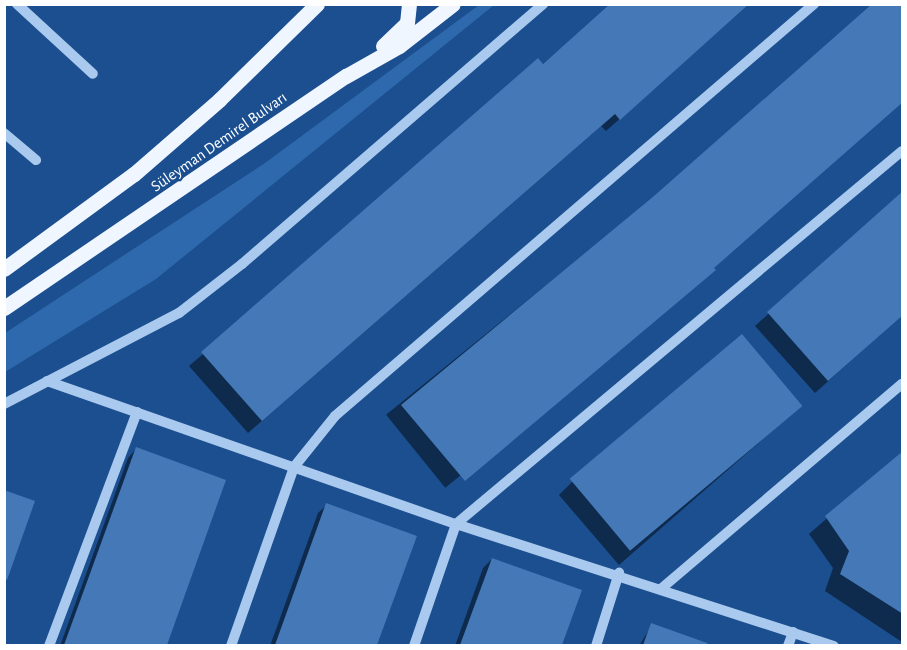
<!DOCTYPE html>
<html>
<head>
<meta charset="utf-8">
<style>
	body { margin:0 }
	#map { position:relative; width:907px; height:650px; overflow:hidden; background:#1b4f8f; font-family:"Alegreya Sans",sans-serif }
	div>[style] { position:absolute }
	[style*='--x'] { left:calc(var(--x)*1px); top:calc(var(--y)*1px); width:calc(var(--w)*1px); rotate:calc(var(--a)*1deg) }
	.green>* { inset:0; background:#2e69ad }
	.shadow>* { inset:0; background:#0007; transform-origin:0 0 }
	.building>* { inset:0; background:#4478b7; transform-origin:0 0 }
	.minor>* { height:10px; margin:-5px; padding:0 5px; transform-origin:5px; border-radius:5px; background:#a9c9ee }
	.major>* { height:15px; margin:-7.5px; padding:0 7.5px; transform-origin:7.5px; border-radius:7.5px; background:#f0f6ff }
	span { translate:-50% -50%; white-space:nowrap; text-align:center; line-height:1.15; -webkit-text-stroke:4.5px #1b4f8f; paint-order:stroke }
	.street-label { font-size:16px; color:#fff }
	.frame { position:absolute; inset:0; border:6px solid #fff; pointer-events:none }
</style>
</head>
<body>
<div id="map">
	<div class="green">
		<div style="clip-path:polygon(479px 5px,494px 5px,156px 279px,5px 372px,5px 333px,265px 163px)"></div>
	</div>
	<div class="shadow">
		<div style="clip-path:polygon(613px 4px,749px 4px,606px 131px,601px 126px,248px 433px,189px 366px)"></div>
		<div style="clip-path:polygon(902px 193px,902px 315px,815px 393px,755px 326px)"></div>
		<div style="left:655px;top:197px;width:94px;height:346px;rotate:51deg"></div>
		<div style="clip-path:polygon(801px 406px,619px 565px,559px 495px,572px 482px)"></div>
		<div style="clip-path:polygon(136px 449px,224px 481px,165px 646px,60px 646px,128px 458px)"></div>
		<div style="clip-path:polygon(902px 453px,902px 642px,825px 591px,833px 568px,809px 534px)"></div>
		<div style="clip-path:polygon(327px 505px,415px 537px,376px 646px,270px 646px,318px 513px)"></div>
		<div style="clip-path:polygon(492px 559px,580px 591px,561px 646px,455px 646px,483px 568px)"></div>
		<div style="clip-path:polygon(652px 625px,708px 646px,639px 646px)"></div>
	</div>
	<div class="building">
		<div style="clip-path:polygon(610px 4px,749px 4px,620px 120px,615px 114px,262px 421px,201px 352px,538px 58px,543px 64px)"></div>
		<div style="clip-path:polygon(872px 4px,903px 4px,903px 102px,714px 268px,716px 270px,465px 481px,401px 405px,654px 196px)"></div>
		<div style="clip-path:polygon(903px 191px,903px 315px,828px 381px,767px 312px)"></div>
		<div style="left:742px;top:334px;width:94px;height:225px;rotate:50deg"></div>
		<div style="clip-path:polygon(136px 447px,226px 480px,167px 645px,64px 645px)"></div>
		<div style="clip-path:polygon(903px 451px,903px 614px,840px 574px,849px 551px,825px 516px)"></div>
		<div style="clip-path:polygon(4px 490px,35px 501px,7px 580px,4px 579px)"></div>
		<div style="clip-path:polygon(326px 503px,417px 536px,377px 645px,275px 645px)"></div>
		<div style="clip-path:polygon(492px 558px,582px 590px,562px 645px,460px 645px)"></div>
		<div style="clip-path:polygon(651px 623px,707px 643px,707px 645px,643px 645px)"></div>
	</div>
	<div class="minor">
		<div style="--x:17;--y:4;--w:103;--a:42.6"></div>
		<div style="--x:4;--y:133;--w:42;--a:40.2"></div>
		<div style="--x:47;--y:381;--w:433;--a:19.3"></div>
		<div style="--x:456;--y:524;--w:397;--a:17.9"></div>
		<div style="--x:4;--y:404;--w:197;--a:-27.5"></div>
		<div style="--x:179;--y:313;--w:80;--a:-37.9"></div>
		<div style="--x:242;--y:264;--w:398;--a:-40.8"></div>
		<div style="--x:662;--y:588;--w:315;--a:-40.4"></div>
		<div style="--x:49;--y:646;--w:250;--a:-69.4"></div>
		<div style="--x:231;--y:646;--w:190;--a:-70.6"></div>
		<div style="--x:294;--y:467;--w:65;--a:-51.2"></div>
		<div style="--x:335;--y:416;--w:632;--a:-40.7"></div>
		<div style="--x:414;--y:646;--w:129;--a:-71"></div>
		<div style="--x:456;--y:524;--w:581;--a:-39.91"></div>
		<div style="--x:596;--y:646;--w:77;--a:-72.5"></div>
		<div style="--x:788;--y:646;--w:15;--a:-70"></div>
	</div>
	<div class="major">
		<div style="--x:383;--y:46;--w:33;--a:-44"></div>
		<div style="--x:407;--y:23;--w:19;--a:-84"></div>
		<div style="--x:4;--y:269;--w:161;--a:-36.2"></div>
		<div style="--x:134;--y:174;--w:113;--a:-41"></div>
		<div style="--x:219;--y:100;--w:137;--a:-44.4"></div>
		<div style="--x:4;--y:308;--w:413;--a:-34.2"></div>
		<div style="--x:346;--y:76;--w:61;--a:-29.5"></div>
		<div style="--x:399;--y:46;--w:68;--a:-37.9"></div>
	</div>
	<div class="street-label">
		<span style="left:219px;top:142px;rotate:-35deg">Süleyman Demirel Bulvarı</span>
	</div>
	<div class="frame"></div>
</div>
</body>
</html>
